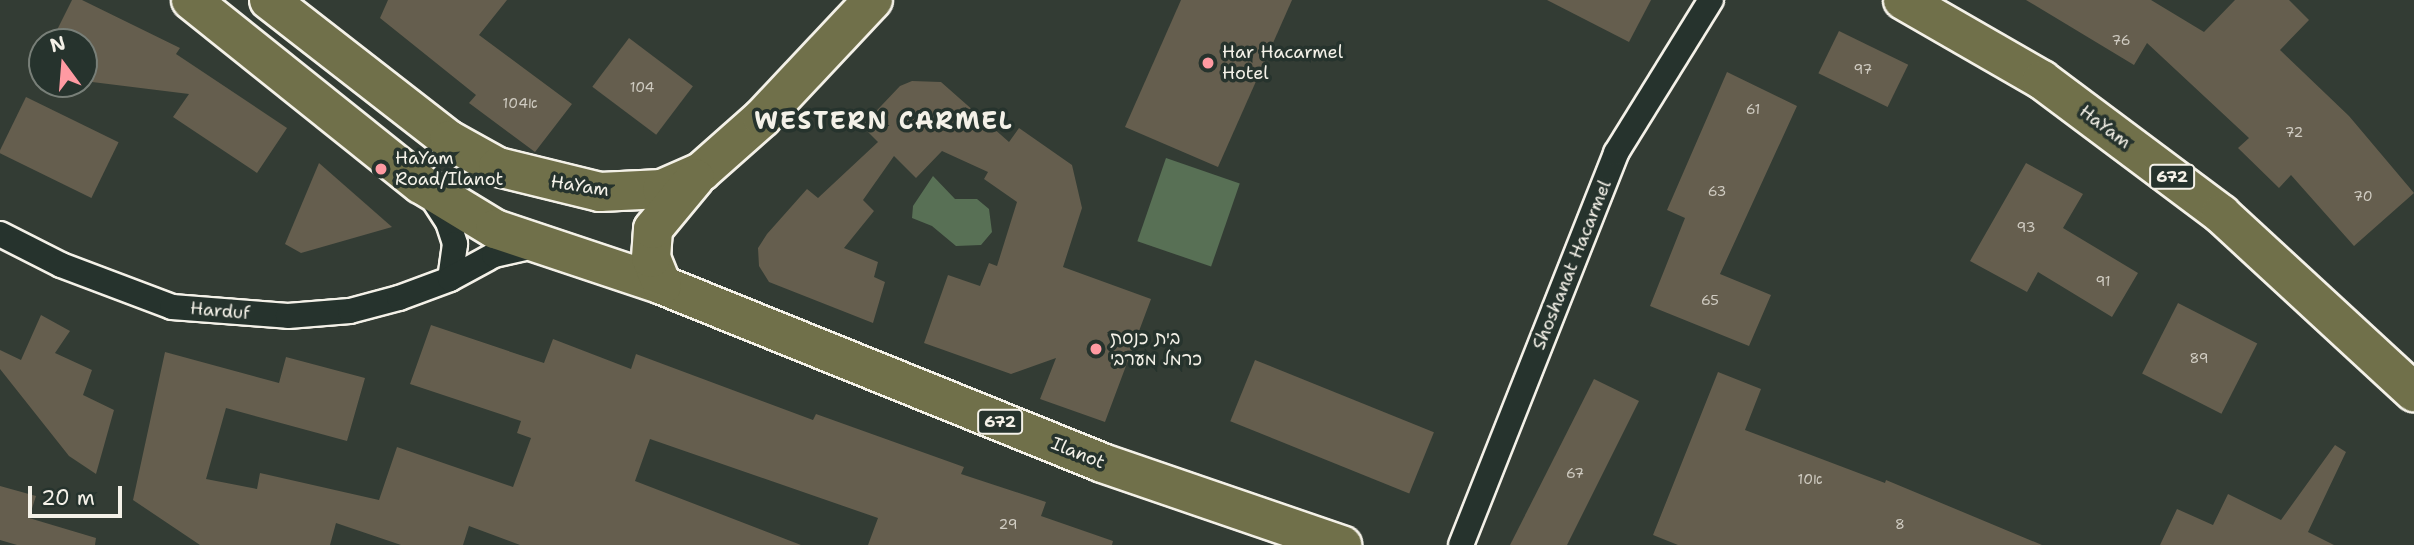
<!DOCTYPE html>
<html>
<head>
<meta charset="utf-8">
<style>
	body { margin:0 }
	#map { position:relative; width:2414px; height:545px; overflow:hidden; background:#333c34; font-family:"Shantell Sans","Playpen Sans Hebrew",sans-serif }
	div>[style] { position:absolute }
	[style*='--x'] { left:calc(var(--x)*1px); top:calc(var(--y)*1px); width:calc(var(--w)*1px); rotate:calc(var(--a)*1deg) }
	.green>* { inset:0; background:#587055; transform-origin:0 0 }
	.building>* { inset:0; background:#655e4e; transform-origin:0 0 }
	.roads { filter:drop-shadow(2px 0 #f4f1e8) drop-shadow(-2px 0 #f4f1e8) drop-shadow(0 2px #f4f1e8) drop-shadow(0 -2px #f4f1e8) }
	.street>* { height:24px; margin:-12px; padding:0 12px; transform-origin:12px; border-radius:12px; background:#26332d }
	.primary>* { height:38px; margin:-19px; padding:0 19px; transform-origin:19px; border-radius:19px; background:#70704a }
	.dots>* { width:19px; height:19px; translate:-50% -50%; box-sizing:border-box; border:4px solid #26332d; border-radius:50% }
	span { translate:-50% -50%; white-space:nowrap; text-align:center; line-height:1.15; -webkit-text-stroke:7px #26332d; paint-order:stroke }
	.number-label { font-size:14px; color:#d0ccc2 }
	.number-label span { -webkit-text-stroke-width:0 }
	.shield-label span { padding:2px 5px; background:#26332d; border:2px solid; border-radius:5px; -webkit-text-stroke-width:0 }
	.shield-label { font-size:16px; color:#f4f1e8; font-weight:700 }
	.poi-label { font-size:18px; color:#f4f1e8 }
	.left { translate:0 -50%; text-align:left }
	.street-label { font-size:18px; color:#f4f1e8 }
	.district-label { font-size:24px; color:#f4f1e8; font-weight:700; letter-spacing:2px }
	.north { position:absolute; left:28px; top:28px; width:70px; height:70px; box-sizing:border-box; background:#26332d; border:2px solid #787f78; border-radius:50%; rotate:344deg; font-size:19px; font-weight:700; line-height:28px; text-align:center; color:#f4f1e8 }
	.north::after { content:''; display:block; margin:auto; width:24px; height:32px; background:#ff9aa2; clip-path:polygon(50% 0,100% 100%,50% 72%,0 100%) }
	.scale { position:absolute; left:28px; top:486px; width:94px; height:32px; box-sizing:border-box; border:4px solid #f4f1e8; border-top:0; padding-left:9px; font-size:21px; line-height:24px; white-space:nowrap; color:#f4f1e8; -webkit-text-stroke:5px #26332d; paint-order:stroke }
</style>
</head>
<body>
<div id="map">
	<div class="green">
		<div style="left:1166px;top:158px;width:78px;height:88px;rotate:19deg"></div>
		<div style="clip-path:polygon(933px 176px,955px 199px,977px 199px,989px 209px,992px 232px,981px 245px,956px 246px,932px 226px,912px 218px,913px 206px)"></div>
	</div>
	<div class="building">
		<div style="clip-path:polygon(72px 0,82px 0,180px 48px,176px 54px,287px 128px,257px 173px,173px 117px,189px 94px,84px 81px,84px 42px,51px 42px)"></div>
		<div style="clip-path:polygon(388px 0,507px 0,479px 35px,572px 104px,535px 152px,469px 103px,476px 95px,380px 18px)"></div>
		<div style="clip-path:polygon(1181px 0,1292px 0,1218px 167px,1125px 127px)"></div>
		<div style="clip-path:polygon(1547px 0,1651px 0,1629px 42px)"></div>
		<div style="clip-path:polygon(2026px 0,2151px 0,2204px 32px,2235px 0,2289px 0,2309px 20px,2280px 50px,2349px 116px,2414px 193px,2354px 246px,2291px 175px,2279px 188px,2238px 148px,2249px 138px,2147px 43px,2134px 65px)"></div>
		<div style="left:1839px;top:31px;width:77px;height:47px;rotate:26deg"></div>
		<div style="left:629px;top:38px;width:80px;height:61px;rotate:37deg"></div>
		<div style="clip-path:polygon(1727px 72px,1797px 106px,1720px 274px,1771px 295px,1749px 346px,1650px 306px,1685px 218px,1667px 210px)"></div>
		<div style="clip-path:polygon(912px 81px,941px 82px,1009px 142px,1019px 128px,1072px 165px,1082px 208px,1063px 267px,1151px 299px,1105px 422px,1040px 399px,1056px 358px,1011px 374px,924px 343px,948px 275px,980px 286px,989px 263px,997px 266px,1017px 202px,984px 179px,988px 172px,942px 151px,916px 178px,894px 156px,863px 200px,874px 211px,844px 248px,878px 262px,874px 277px,885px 282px,873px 323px,769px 282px,759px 266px,758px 248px,767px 234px,807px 189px,818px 198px,878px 142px,862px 126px,900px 86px)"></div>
		<div style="left:26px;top:97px;width:103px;height:62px;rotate:26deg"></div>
		<div style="clip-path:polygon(319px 163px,392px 227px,301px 253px,285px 244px)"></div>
		<div style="clip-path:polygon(2026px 163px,2083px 194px,2063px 228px,2138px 273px,2112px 317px,2038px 272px,2027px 292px,1970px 261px)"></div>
		<div style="left:2178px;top:303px;width:89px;height:79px;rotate:27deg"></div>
		<div style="clip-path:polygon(41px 315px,70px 331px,55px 353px,92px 370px,83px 395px,114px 410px,96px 474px,69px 456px,0 369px,0 350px,21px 360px)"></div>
		<div style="clip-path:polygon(431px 325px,544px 363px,553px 339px,631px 369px,636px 354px,813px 420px,816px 414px,964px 467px,961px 474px,1046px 502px,1041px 516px,1113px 541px,1112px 545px,868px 545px,878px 518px,650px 439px,635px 481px,801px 545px,520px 545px,469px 526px,463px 545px,401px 545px,336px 523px,330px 545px,200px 545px,133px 500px,165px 352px,279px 383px,286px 357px,365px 378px,347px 441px,226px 408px,206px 479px,257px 489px,260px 473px,379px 500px,397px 447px,513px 487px,531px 438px,517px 433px,521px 421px,410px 384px)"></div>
		<div style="left:1255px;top:360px;width:193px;height:66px;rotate:22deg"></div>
		<div style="clip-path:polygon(1718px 372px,1761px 389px,1745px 430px,1885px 483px,1886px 480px,2042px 545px,1678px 545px,1653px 535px)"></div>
		<div style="clip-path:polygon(1594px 379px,1639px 401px,1567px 545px,1510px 545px)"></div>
		<div style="clip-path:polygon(2335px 445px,2346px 452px,2308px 532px,2334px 545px,2160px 545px,2177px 509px,2213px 525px,2228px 494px,2281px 520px)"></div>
		<div style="clip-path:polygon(0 486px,36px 496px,29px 518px,96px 538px,95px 545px,17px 545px,0 540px)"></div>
	</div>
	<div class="roads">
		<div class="street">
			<div style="--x:431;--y:196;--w:31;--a:57"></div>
			<div style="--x:448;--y:222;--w:23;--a:72"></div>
			<div style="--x:455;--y:244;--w:35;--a:98"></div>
			<div style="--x:0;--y:234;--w:68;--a:26.9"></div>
			<div style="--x:61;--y:265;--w:119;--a:20.7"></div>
			<div style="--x:172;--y:307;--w:116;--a:4.4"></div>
			<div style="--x:288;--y:316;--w:62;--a:-4.6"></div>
			<div style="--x:350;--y:311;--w:51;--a:-14.9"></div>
			<div style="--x:399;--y:298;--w:54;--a:-20.4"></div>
			<div style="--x:450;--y:279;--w:50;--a:-28.6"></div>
			<div style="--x:494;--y:255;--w:41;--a:-12.7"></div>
			<div style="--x:1461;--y:545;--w:422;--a:-68.4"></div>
			<div style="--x:1616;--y:153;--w:180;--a:-58.2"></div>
		</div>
		<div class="primary">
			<div style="--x:191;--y:0;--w:295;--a:38.7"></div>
			<div style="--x:421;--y:184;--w:87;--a:31.3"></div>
			<div style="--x:495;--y:229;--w:176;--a:18.5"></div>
			<div style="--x:662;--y:285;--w:475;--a:22"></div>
			<div style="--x:1102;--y:463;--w:254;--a:18.9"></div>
			<div style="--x:269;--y:0;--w:228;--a:37.9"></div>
			<div style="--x:449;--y:140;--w:56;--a:28.9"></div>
			<div style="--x:498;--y:167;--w:105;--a:13.8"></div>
			<div style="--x:600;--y:192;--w:62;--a:-2.8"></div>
			<div style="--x:662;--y:189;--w:43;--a:-23.6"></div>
			<div style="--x:701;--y:172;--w:81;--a:-41.5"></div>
			<div style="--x:762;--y:118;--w:162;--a:-46.8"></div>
			<div style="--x:1903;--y:0;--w:160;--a:29.9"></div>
			<div style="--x:2042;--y:80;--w:224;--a:36.8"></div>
			<div style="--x:2221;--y:214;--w:263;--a:42.7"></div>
			<div style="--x:662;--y:285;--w:29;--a:-112"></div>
			<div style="--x:651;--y:258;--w:29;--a:-86"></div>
			<div style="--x:653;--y:229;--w:66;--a:-50.5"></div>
		</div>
	</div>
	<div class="dots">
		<div style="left:1208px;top:63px;background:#ff9aa2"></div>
		<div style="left:381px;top:169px;background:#ff9aa2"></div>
		<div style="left:1096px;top:349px;background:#ff9aa2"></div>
	</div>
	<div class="number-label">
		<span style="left:2121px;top:40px">76</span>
		<span style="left:1863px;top:69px">97</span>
		<span style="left:642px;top:87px">104</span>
		<span style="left:520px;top:103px">104א</span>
		<span style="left:1753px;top:109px">61</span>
		<span style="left:2294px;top:132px">72</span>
		<span style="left:1717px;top:191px">63</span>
		<span style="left:2363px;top:196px">70</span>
		<span style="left:2026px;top:227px">93</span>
		<span style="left:2103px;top:281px">91</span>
		<span style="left:1710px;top:300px">65</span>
		<span style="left:2199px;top:358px">89</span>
		<span style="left:1575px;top:473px">67</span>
		<span style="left:1810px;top:479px">10א</span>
		<span style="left:1008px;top:524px">29</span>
		<span style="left:1900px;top:524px">8</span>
	</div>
	<div class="shield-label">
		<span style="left:2172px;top:177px">672</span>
		<span style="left:1000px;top:422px">672</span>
	</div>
	<div class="poi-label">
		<span class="left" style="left:1222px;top:63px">Har Hacarmel<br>Hotel</span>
		<span class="left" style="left:395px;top:169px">HaYam<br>Road/Ilanot</span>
		<span class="left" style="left:1110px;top:349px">בית כנסת<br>כרמל מערבי</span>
	</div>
	<div class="street-label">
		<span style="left:2105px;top:127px;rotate:37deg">HaYam</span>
		<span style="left:580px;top:186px;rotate:9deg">HaYam</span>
		<span style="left:1572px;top:265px;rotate:-68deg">Shoshanat Hacarmel</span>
		<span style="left:220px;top:311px;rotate:5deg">Harduf</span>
		<span style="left:1078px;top:453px;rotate:22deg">Ilanot</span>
	</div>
	<div class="district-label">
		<span style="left:884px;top:122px">WESTERN CARMEL</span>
	</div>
	<div class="north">N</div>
	<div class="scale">20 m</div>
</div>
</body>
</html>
